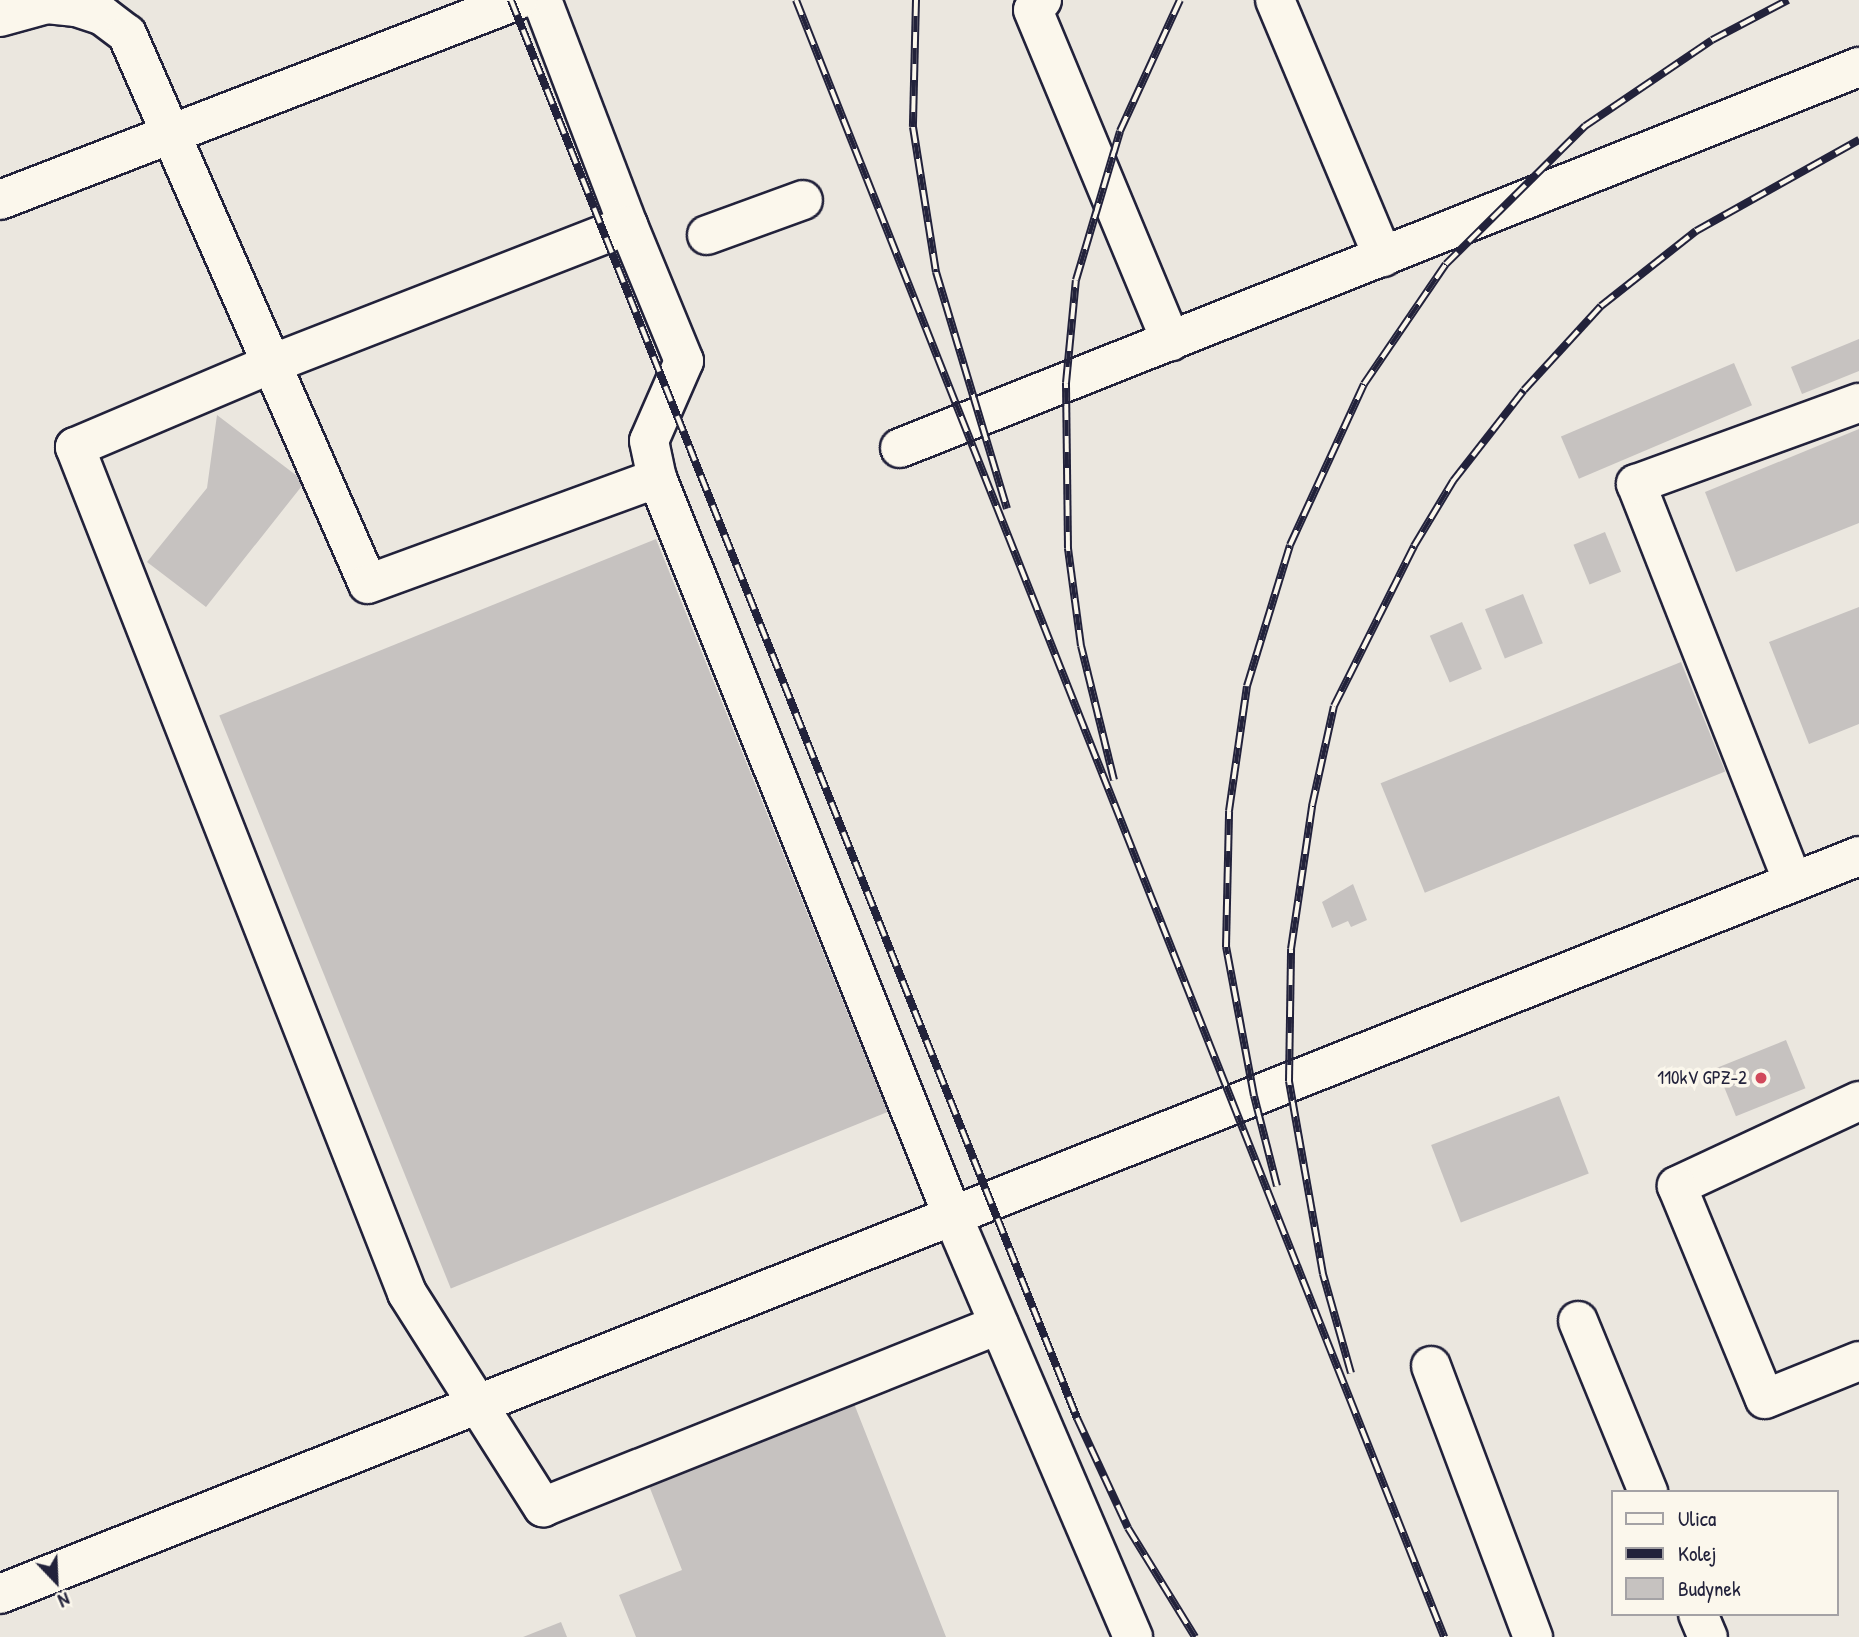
<!DOCTYPE html>
<html>
<head>
<meta charset="utf-8">
<style>
	body { margin:0 }
	#map { position:relative; width:1859px; height:1637px; overflow:hidden; background:#fbf7ec; font-family:"Patrick Hand",sans-serif }
	div>[style] { position:absolute }
	[style*='--x'] { left:calc(var(--x)*1px); top:calc(var(--y)*1px); width:calc(var(--w)*1px); rotate:calc(var(--a)*1deg) }
	.built>* { inset:0; background:#ebe7df }
	.building>* { inset:0; background:#c6c2c0; transform-origin:0 0 }
	.roads { filter:drop-shadow(2px 0 #22223b) drop-shadow(-2px 0 #22223b) drop-shadow(0 2px #22223b) drop-shadow(0 -2px #22223b) }
	.minor>* { height:38px; margin:-19px; padding:0 19px; transform-origin:19px; border-radius:19px; background:#fbf7ec }
	.rail>* { height:8px; margin-top:-4px; transform-origin:0; background:repeating-linear-gradient(90deg,#fbf7ec 0 16px,#22223b 0 32px); box-sizing:border-box; border-block:2px solid #22223b }
	.dots>* { width:19px; height:19px; translate:-50% -50%; box-sizing:border-box; border:4px solid #fbf7ec; border-radius:50% }
	span { translate:-50% -50%; white-space:nowrap; text-align:center; line-height:1.15; -webkit-text-stroke:7px #fbf7ec; paint-order:stroke }
	.poi-label { font-size:19px; color:#22223b }
	.right { translate:-100% -50%; text-align:right }
	.legend { position:absolute; left:1611px; top:1490px; width:228px; height:126px; box-sizing:border-box; background:#fbf7ec; border:2px solid #a4a2a5; margin:0; padding:9px 12px; list-style:none; font-size:21px; color:#22223b }
	.legend li { display:flex; align-items:center; gap:14px; height:35px }
	.legend b { width:35px; border:2px solid #a4a2a5 }
	.north { position:absolute; left:21px; top:1546px; width:70px; height:70px; -webkit-text-stroke:5px #fbf7ec; paint-order:stroke; rotate:157deg; font-size:19px; font-weight:700; line-height:28px; text-align:center; color:#22223b }
	.north::after { content:''; display:block; margin:auto; width:24px; height:32px; background:#22223b; clip-path:polygon(50% 0,100% 100%,50% 72%,0 100%) }
</style>
</head>
<body>
<div id="map">
	<div class="built">
		<div style="clip-path:polygon(evenodd,0 0,1859px 0,1859px 1637px,0 1637px,0 0,1612px 1492px,1836px 1492px,1836px 1614px,1612px 1614px,1612px 1492px)"></div>
	</div>
	<div class="building">
		<div style="clip-path:polygon(1859px 339px,1859px 371px,1802px 394px,1791px 367px)"></div>
		<div style="left:1734px;top:363px;width:46px;height:188px;rotate:67deg"></div>
		<div style="clip-path:polygon(217px 415px,305px 482px,206px 607px,147px 562px,207px 488px)"></div>
		<div style="clip-path:polygon(1859px 429px,1859px 523px,1736px 572px,1705px 492px)"></div>
		<div style="left:1605px;top:532px;width:43px;height:34px;rotate:68deg"></div>
		<div style="left:656px;top:539px;width:618px;height:471px;rotate:68deg"></div>
		<div style="left:1523px;top:594px;width:53px;height:41px;rotate:68deg"></div>
		<div style="clip-path:polygon(1859px 607px,1859px 724px,1809px 744px,1769px 642px)"></div>
		<div style="left:1462px;top:622px;width:51px;height:35px;rotate:67deg"></div>
		<div style="left:1681px;top:662px;width:118px;height:324px;rotate:68deg"></div>
		<div style="clip-path:polygon(1353px 884px,1367px 920px,1351px 927px,1348px 921px,1332px 928px,1322px 902px)"></div>
		<div style="left:1786px;top:1040px;width:52px;height:75px;rotate:68deg"></div>
		<div style="left:1559px;top:1096px;width:83px;height:137px;rotate:69deg"></div>
		<div style="clip-path:polygon(851px 1396px,946px 1637px,636px 1637px,619px 1595px,682px 1570px,646px 1478px)"></div>
		<div style="clip-path:polygon(561px 1622px,567px 1637px,523px 1637px)"></div>
	</div>
	<div class="roads">
		<div class="minor">
			<div style="--x:542;--y:0;--w:241;--a:69.1"></div>
			<div style="--x:628;--y:225;--w:383;--a:158.7"></div>
			<div style="--x:271;--y:364;--w:213;--a:157"></div>
			<div style="--x:75;--y:447;--w:909;--a:68.57"></div>
			<div style="--x:407;--y:1293;--w:254;--a:57.6"></div>
			<div style="--x:543;--y:1507;--w:491;--a:-21.8"></div>
			<div style="--x:1042;--y:0;--w:13;--a:132"></div>
			<div style="--x:1033;--y:10;--w:359;--a:67.4"></div>
			<div style="--x:1275;--y:0;--w:279;--a:67.2"></div>
			<div style="--x:0;--y:17;--w:49;--a:-15.5"></div>
			<div style="--x:47;--y:4;--w:29;--a:6"></div>
			<div style="--x:76;--y:7;--w:28;--a:18"></div>
			<div style="--x:103;--y:16;--w:30;--a:37"></div>
			<div style="--x:127;--y:34;--w:600;--a:66.34"></div>
			<div style="--x:368;--y:584;--w:308;--a:-20.1"></div>
			<div style="--x:657;--y:478;--w:796;--a:68.17"></div>
			<div style="--x:953;--y:1217;--w:457;--a:66.8"></div>
			<div style="--x:0;--y:200;--w:555;--a:-21.11"></div>
			<div style="--x:628;--y:225;--w:147;--a:67.6"></div>
			<div style="--x:684;--y:361;--w:87;--a:113.6"></div>
			<div style="--x:649;--y:441;--w:38;--a:78"></div>
			<div style="--x:707;--y:235;--w:102;--a:-20"></div>
			<div style="--x:900;--y:448;--w:1032;--a:-21.67"></div>
			<div style="--x:1793;--y:882;--w:428;--a:-111.5"></div>
			<div style="--x:1636;--y:484;--w:237;--a:-20"></div>
			<div style="--x:1859;--y:1101;--w:201;--a:155"></div>
			<div style="--x:1677;--y:1186;--w:230;--a:67.6"></div>
			<div style="--x:1765;--y:1399;--w:101;--a:-22"></div>
			<div style="--x:1578;--y:1321;--w:185;--a:67.7"></div>
			<div style="--x:1431;--y:1366;--w:290;--a:69.4"></div>
			<div style="--x:0;--y:1594;--w:2000;--a:-21.65"></div>
			<div style="--x:1698;--y:1614;--w:25;--a:67"></div>
		</div>
	</div>
	<div class="rail">
		<div style="--x:511;--y:0;--w:1527;--a:68.24"></div>
		<div style="--x:1077;--y:1418;--w:121;--a:65.1"></div>
		<div style="--x:1128;--y:1528;--w:128;--a:58.4"></div>
		<div style="--x:796;--y:0;--w:1761;--a:68.4"></div>
		<div style="--x:916;--y:0;--w:127;--a:91.4"></div>
		<div style="--x:913;--y:127;--w:147;--a:81"></div>
		<div style="--x:936;--y:272;--w:247;--a:73.3"></div>
		<div style="--x:1114;--y:780;--w:138;--a:-103.8"></div>
		<div style="--x:1081;--y:646;--w:99;--a:-97.6"></div>
		<div style="--x:1068;--y:548;--w:165;--a:-90.7"></div>
		<div style="--x:1066;--y:383;--w:103;--a:-84.5"></div>
		<div style="--x:1076;--y:280;--w:155;--a:-73.5"></div>
		<div style="--x:1120;--y:131;--w:144;--a:-65.4"></div>
		<div style="--x:1277;--y:1186;--w:93;--a:-104.3"></div>
		<div style="--x:1254;--y:1096;--w:152;--a:-100.6"></div>
		<div style="--x:1226;--y:947;--w:136;--a:-88.7"></div>
		<div style="--x:1229;--y:811;--w:126;--a:-81.8"></div>
		<div style="--x:1247;--y:686;--w:147;--a:-73"></div>
		<div style="--x:1290;--y:545;--w:177;--a:-65.3"></div>
		<div style="--x:1364;--y:384;--w:145;--a:-55.7"></div>
		<div style="--x:1446;--y:264;--w:196;--a:-44.8"></div>
		<div style="--x:1585;--y:126;--w:153;--a:-34.1"></div>
		<div style="--x:1712;--y:40;--w:86;--a:-27.8"></div>
		<div style="--x:1351;--y:1373;--w:103;--a:-105.8"></div>
		<div style="--x:1323;--y:1274;--w:196;--a:-100"></div>
		<div style="--x:1289;--y:1081;--w:132;--a:-89.1"></div>
		<div style="--x:1291;--y:949;--w:145;--a:-81.6"></div>
		<div style="--x:1312;--y:806;--w:102;--a:-77.6"></div>
		<div style="--x:1334;--y:706;--w:179;--a:-63.4"></div>
		<div style="--x:1414;--y:546;--w:76;--a:-59"></div>
		<div style="--x:1453;--y:481;--w:115;--a:-52"></div>
		<div style="--x:1524;--y:390;--w:114;--a:-47.5"></div>
		<div style="--x:1601;--y:306;--w:121;--a:-38.3"></div>
		<div style="--x:1696;--y:231;--w:187;--a:-29.2"></div>
	</div>
	<div class="dots">
		<div style="left:1761px;top:1078px;background:#d1495b"></div>
	</div>
	<div class="poi-label">
		<span class="right" style="left:1747px;top:1078px">110kV GPZ-2</span>
	</div>
	<ul class="legend">
	<li><b style="height:9px;background:#fbf7ec"></b>Ulica</li>
	<li><b style="height:9px;background:#22223b"></b>Kolej</li>
	<li><b style="height:19px;background:#c6c2c0"></b>Budynek</li>
	</ul>
	<div class="north">N</div>
</div>
</body>
</html>
